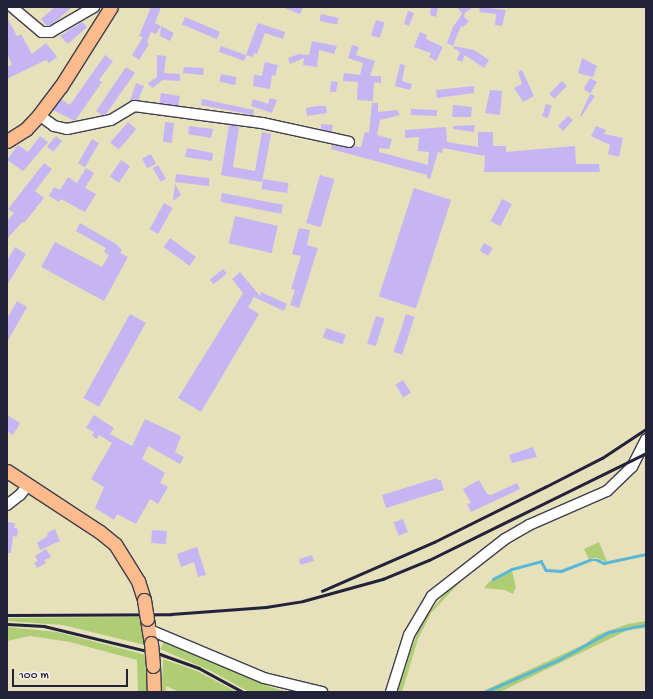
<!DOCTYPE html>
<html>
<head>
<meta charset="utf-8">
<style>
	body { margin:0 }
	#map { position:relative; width:653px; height:699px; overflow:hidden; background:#e6e0bb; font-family:"Gochi Hand",sans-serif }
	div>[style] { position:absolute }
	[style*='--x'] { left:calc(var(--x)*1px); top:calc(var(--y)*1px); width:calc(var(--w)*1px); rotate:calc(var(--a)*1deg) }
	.green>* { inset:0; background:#aecd75 }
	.stream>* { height:2.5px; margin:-1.25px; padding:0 1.25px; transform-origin:1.25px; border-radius:1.25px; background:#5ab6d8 }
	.building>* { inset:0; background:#c5b6f3; transform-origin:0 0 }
	.roads { filter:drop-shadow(1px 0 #3f3e4e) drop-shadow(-1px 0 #3f3e4e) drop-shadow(0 1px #3f3e4e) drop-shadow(0 -1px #3f3e4e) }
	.minor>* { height:10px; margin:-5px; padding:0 5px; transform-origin:5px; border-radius:5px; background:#fff }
	.major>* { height:13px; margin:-6.5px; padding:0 6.5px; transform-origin:6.5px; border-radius:6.5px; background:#fbbb8d }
	.rail>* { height:2.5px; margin:-1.25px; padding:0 1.25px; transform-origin:1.25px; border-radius:1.25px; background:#22223b }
	.bridges { filter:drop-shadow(1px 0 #3f3e4e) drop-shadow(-1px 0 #3f3e4e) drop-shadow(0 1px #3f3e4e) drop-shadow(0 -1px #3f3e4e) }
	.major-bridge>* { height:13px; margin:-6.5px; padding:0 6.5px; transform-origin:6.5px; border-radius:6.5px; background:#fbbb8d }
	span { translate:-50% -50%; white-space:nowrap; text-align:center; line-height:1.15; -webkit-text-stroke:3px #fbf7ec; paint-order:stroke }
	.frame { position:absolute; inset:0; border:8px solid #22223b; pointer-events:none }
	.scale { position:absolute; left:12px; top:669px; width:116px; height:18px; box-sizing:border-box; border:2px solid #22223b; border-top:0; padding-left:5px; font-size:12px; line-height:14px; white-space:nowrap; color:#22223b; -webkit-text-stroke:3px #fbf7ec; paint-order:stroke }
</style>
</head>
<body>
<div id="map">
	<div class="green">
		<div style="clip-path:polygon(599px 542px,607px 562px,597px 558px,589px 559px,584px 549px)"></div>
		<div style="clip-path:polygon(512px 571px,516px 587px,513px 594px,505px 590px,484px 588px,490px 581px)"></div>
		<div style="clip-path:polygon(463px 579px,431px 613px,418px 639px,402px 692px,397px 692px,403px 670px,423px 619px,444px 595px)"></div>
		<div style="clip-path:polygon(140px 617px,145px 645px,63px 625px,7px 621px,7px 618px)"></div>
		<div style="clip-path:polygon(646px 621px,646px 628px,630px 629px,500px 692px,481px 692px,585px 644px,597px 635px,628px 624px)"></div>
		<div style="clip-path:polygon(7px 627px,57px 632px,146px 655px,148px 692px,138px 692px,137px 660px,70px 642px,30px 636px,7px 641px)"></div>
		<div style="clip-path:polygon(164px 642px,271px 687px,287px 692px,249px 692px,211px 671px,160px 649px)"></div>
		<div style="clip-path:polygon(163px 659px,197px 671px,237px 692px,179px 692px,166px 686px,166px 692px,162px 692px)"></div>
	</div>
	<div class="stream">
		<div style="--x:493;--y:579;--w:21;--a:-28"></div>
		<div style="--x:512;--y:569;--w:30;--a:-15"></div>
		<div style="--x:541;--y:561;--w:10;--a:61"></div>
		<div style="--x:546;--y:570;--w:15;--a:4"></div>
		<div style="--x:561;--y:571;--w:31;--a:-21"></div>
		<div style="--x:590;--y:560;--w:7;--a:0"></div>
		<div style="--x:597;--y:560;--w:8;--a:23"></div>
		<div style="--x:604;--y:563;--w:43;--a:-12.1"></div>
		<div style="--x:485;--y:692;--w:82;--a:-23.7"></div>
		<div style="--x:560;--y:659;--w:56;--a:-28.9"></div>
		<div style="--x:609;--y:632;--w:38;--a:-11"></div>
	</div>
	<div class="building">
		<div style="clip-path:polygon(55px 7px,72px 7px,54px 23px,47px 26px,41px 19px)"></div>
		<div style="clip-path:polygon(151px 7px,161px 7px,155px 23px,161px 26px,156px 34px,151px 32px,147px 42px,149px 44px,139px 60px,132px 55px,143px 37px,139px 36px)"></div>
		<div style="clip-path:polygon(282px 7px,303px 7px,300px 14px)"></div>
		<div style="clip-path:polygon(431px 7px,438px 7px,436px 17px,430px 15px)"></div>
		<div style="clip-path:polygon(457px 7px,473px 7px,465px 13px,464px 17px,469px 21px,463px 27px,461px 26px,453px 46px,447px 43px,453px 27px,462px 14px)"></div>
		<div style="clip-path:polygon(480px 7px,506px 10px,502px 26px,495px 25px,496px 14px,479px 12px)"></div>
		<div style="clip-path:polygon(408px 11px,414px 13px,409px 26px,404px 24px)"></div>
		<div style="left:321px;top:14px;width:18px;height:7px;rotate:13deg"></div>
		<div style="clip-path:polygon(7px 17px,17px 36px,21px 34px,32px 54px,46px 43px,57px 57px,49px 63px,46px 60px,7px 79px,7px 67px,12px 65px,7px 53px)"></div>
		<div style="left:185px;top:17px;width:38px;height:8px;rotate:23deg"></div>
		<div style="left:376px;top:20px;width:9px;height:16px;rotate:18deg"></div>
		<div style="clip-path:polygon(82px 22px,87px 27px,68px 44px,60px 36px)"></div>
		<div style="clip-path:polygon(258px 23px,285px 32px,283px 39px,265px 33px,257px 54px,254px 53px,253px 57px,246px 55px)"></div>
		<div style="clip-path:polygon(161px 26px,174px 33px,170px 41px,160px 36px)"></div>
		<div style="clip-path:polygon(420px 32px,427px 35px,426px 39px,443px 47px,436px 61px,429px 57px,431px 53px,414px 47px)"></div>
		<div style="clip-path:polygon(312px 41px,337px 46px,334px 54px,319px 50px,317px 67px,303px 65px,304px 58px,290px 64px,288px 58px,299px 54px,309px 55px)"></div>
		<div style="clip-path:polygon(352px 45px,359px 47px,356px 55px,375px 61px,370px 76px,381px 76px,381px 83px,374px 82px,373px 101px,357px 100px,358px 82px,343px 81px,344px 73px,360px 75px,363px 63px,348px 58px)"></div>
		<div style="left:221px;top:46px;width:27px;height:6px;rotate:20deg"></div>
		<div style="clip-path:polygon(454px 46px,474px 50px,489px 60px,484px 68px,465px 55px,462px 62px,457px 60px,460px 52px,453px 48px)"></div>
		<div style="clip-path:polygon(105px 55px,113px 61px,99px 80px,102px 82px,75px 121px,53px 110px,61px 99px,70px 105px)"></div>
		<div style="clip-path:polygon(157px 55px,166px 56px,164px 73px,180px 74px,180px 81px,163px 80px,152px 88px,148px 83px,157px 77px)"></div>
		<div style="clip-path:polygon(582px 58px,597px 66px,593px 77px,578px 73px)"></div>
		<div style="clip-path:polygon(265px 62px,278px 65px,275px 76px,272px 75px,270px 89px,253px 86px,254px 75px,262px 76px)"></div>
		<div style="clip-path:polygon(400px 64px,405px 65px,402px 81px,412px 84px,410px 90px,395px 86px)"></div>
		<div style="clip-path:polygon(126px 67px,135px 73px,106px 114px,102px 115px,96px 111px)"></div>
		<div style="clip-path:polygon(184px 67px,204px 68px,203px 75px,183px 73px)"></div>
		<div style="clip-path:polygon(522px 70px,534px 96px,523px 102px,514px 88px,522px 84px,518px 72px)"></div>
		<div style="left:221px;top:74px;width:16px;height:8px;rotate:11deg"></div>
		<div style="left:590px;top:78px;width:8px;height:13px;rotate:30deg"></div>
		<div style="clip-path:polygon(331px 81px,338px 82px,336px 92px,330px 92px)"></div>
		<div style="left:562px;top:81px;width:7px;height:18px;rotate:45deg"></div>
		<div style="clip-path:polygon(136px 83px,144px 86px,138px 100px,130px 101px)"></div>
		<div style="clip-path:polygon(474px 86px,474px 93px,437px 98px,436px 90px)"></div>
		<div style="clip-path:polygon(490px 90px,502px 91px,500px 115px,485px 113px)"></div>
		<div style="left:161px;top:93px;width:19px;height:10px;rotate:9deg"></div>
		<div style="clip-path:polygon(590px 94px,595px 96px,581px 117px,580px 116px)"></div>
		<div style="clip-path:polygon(270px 98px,277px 100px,272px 113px,251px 106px,253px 99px,268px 104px)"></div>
		<div style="clip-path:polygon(202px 99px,254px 110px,253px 115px,201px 105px)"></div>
		<div style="clip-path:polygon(372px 103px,378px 103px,378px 112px,397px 110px,400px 115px,380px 120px,377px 135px,392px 139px,389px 149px,379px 148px,379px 152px,428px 165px,429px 152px,418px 151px,419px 137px,405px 138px,405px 130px,446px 127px,447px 142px,478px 147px,478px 132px,493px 132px,493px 146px,506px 146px,506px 152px,575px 146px,576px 164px,599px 164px,600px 172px,484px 172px,485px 156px,443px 148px,442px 153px,438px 152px,430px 179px,427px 178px,427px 175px,331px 149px,332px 145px,348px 148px,354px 146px,361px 147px,365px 132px,369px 133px)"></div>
		<div style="left:546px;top:104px;width:6px;height:13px;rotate:18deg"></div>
		<div style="clip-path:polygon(453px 105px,472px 107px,471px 117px,452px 117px)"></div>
		<div style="clip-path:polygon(317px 106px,326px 106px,327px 113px,307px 116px,306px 108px)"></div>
		<div style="left:411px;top:109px;width:26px;height:6px;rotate:2deg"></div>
		<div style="clip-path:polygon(568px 116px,573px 120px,563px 131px,558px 126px)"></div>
		<div style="left:128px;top:122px;width:11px;height:27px;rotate:41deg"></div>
		<div style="left:165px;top:122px;width:9px;height:20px;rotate:6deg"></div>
		<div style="clip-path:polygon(321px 124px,333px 125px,332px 132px,321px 129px)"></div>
		<div style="clip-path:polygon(229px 125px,239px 127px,233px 167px,255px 171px,262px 132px,271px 134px,262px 182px,221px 175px)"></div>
		<div style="clip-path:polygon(475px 125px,474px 132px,453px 129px,453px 126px)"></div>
		<div style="clip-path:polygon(189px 126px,213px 129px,211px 138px,188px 134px)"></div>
		<div style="clip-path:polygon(596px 126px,606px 130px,604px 134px,623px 138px,619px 157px,608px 154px,610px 145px,591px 136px)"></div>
		<div style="clip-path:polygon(40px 136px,48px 142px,23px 171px,7px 160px,18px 145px,28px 152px)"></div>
		<div style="left:56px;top:136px;width:8px;height:14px;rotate:40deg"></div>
		<div style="left:92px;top:139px;width:8px;height:28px;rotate:30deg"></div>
		<div style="clip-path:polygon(187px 148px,213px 153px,212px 161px,185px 157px)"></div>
		<div style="left:151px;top:154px;width:11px;height:10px;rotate:63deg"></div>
		<div style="left:121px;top:160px;width:11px;height:20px;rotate:34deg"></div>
		<div style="clip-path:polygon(44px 163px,52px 169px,35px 191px,44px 198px,24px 223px,22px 222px,7px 239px,7px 221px,14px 213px,8px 209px)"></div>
		<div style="left:158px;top:165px;width:16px;height:6px;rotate:60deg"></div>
		<div style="clip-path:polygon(86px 168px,94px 173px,85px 188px,96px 194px,85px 212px,61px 199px,59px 202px,49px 196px,54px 187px,60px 190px,68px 177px,77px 183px)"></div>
		<div style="left:176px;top:174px;width:34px;height:8px;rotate:7deg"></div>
		<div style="left:320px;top:175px;width:15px;height:50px;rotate:16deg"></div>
		<div style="left:263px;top:179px;width:26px;height:10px;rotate:9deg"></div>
		<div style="clip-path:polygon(175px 184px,181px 195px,173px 201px)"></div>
		<div style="left:414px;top:188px;width:39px;height:114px;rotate:18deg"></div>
		<div style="left:222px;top:193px;width:62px;height:9px;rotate:11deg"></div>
		<div style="left:502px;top:199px;width:11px;height:25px;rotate:27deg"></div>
		<div style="left:164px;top:203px;width:10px;height:30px;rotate:29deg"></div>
		<div style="left:235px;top:216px;width:44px;height:28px;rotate:13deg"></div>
		<div style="clip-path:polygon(80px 223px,116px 244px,122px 250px,120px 253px,128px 257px,104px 301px,41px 267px,55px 242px,102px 267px,109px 255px,104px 252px,106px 248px,76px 231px)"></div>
		<div style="clip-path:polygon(299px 228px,310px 230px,307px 245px,318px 248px,299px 308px,290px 305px,295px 290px,291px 289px,301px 256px,292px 254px)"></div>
		<div style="left:170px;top:238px;width:32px;height:11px;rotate:36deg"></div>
		<div style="left:484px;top:243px;width:10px;height:9px;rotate:29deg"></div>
		<div style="clip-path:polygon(15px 247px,26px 254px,7px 285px,7px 261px)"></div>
		<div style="left:223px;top:269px;width:6px;height:17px;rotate:51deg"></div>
		<div style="clip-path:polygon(240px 272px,260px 296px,261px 292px,287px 304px,284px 311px,254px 297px,248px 307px,259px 314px,201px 412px,178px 398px,243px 293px,232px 279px)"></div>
		<div style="clip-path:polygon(17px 301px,27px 307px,7px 342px,7px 319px)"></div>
		<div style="left:130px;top:314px;width:18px;height:96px;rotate:29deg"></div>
		<div style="left:406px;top:314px;width:9px;height:40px;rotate:18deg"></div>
		<div style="left:376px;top:316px;width:9px;height:29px;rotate:18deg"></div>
		<div style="left:326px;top:328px;width:21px;height:10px;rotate:19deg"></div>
		<div style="left:403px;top:380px;width:15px;height:9px;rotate:58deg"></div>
		<div style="clip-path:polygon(7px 415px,20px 423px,13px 435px,7px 431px)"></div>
		<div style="clip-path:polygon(94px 415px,114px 428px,110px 434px,132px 446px,145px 419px,181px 436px,175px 452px,184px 457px,180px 464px,148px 446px,142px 459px,165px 473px,160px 483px,168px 487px,158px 504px,150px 499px,136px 524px,117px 514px,114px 520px,95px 508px,104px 487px,91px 479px,112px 443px,99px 435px,97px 439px,92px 436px,94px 432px,86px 428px)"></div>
		<div style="clip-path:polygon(533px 447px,537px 457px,512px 463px,509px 455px)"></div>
		<div style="clip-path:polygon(437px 478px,438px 480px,441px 480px,444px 490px,386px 508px,382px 495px)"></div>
		<div style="clip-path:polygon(479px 480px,487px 494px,491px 495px,517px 483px,520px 489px,471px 512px,467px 504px,471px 503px,463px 489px)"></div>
		<div style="left:403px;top:519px;width:14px;height:10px;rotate:69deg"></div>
		<div style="clip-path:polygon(7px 522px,15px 523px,14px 528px,18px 529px,17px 537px,13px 536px,11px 553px,7px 553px)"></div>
		<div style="clip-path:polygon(55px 529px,60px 541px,40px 550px,37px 543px,48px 536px,47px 533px)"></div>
		<div style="left:152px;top:530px;width:15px;height:13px;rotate:4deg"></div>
		<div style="clip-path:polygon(197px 547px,206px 575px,198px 577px,194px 562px,181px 567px,177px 554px)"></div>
		<div style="clip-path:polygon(46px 549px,51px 557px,44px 560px,46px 563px,37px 568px,34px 563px,38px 561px,35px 556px)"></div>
		<div style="left:312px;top:555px;width:6px;height:14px;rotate:72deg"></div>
	</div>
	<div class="roads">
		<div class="minor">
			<div style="--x:12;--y:7;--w:39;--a:40"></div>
			<div style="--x:42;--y:32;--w:9;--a:0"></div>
			<div style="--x:51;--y:32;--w:50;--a:-30.2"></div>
			<div style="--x:39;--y:115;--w:19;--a:36"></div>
			<div style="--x:54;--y:126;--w:13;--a:13"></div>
			<div style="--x:67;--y:129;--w:45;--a:-11.6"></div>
			<div style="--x:111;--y:120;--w:27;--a:-31"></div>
			<div style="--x:134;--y:106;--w:129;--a:7.6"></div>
			<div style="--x:262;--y:123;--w:89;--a:12.3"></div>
			<div style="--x:7;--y:505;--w:16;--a:-38"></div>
			<div style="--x:20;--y:495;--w:13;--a:-51"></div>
			<div style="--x:150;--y:630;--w:124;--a:22.8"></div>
			<div style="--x:264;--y:678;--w:60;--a:13.6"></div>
			<div style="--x:391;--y:692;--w:60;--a:-72.5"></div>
			<div style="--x:409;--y:635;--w:45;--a:-59.5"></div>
			<div style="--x:432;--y:596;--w:93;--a:-38"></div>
			<div style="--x:505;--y:539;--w:28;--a:-30"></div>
			<div style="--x:529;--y:525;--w:85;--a:-23.6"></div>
			<div style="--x:607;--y:491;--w:35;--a:-44"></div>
			<div style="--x:632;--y:467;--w:31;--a:-63"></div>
		</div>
		<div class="major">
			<div style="--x:7;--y:141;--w:22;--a:-32"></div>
			<div style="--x:26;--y:129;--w:19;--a:-47"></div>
			<div style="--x:39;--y:115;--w:36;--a:-53"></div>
			<div style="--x:61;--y:86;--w:93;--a:-57.7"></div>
			<div style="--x:7;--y:471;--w:111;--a:33.3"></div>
			<div style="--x:100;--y:532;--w:19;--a:39"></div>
			<div style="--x:115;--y:544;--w:44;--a:58.1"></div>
			<div style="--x:138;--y:581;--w:20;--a:72"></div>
			<div style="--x:147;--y:619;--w:24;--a:81"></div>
			<div style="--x:153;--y:666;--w:26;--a:88"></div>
		</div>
	</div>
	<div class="rail">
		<div style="--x:322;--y:591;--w:122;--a:-23.6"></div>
		<div style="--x:434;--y:542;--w:124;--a:-26.4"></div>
		<div style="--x:545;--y:487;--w:64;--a:-27"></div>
		<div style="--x:602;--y:458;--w:53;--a:-33.4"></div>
		<div style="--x:7;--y:615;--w:164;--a:-0.3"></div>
		<div style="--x:171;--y:614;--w:95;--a:-4.2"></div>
		<div style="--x:266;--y:607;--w:37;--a:-9"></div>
		<div style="--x:303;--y:601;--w:83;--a:-15.4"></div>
		<div style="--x:383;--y:579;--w:50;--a:-22.4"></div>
		<div style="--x:429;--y:560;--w:242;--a:-26.2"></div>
		<div style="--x:7;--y:624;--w:37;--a:3"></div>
		<div style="--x:44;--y:626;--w:119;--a:13.6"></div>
		<div style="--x:160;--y:654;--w:41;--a:19.7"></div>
		<div style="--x:199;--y:668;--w:50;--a:28.6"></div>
	</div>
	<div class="bridges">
		<div class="major-bridge">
			<div style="--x:144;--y:600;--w:19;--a:81"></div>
			<div style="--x:151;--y:643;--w:23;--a:85"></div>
		</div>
	</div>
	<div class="frame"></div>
	<div class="scale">100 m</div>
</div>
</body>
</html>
